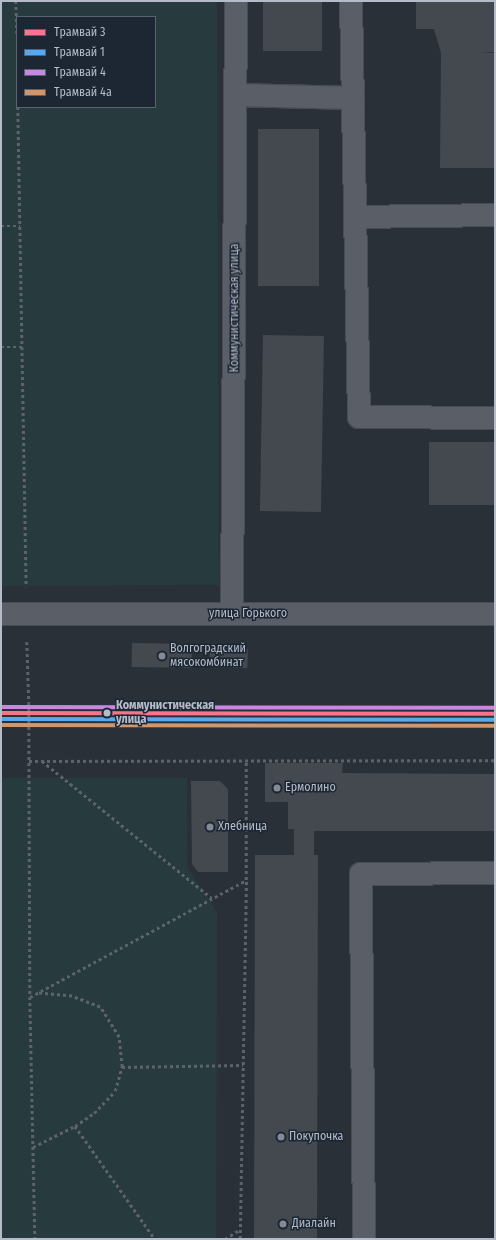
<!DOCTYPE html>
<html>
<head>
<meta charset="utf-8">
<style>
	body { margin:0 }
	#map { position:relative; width:496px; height:1240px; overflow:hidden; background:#2a3038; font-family:"Fira Sans Condensed",sans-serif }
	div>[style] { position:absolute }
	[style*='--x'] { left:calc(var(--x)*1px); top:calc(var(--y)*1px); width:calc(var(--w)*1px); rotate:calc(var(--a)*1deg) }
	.green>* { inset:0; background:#273a3e }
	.building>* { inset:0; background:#444950; transform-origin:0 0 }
	.path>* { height:2.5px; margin-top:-1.25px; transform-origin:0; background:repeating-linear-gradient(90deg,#5d636a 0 3px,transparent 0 6px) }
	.roads { filter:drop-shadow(1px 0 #484c53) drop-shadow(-1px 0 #484c53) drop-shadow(0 1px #484c53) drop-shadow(0 -1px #484c53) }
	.minor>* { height:22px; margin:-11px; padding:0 11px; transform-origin:11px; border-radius:11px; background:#5a5e66 }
	.tram-1>* { height:4px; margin:-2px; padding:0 2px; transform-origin:2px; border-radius:2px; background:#fc738d }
	.tram-2>* { height:4px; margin:-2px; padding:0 2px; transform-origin:2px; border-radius:2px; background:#5aa8eb }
	.tram-3>* { height:4px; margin:-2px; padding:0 2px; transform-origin:2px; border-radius:2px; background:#c787e3 }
	.tram-4>* { height:4px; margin:-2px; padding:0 2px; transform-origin:2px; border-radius:2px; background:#cd976f }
	.dots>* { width:11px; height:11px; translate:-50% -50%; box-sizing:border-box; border:2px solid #1d2633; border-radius:50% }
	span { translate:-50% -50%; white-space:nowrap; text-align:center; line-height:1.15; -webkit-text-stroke:3px #1d2633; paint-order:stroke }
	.street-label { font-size:12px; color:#b4bcc9 }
	.poi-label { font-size:12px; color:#b4bcc9 }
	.left { translate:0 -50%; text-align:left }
	.stop-label { font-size:12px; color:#b4bcc9; font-weight:700 }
	.frame { position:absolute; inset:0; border:2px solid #b4bcc9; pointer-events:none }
	.legend { position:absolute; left:16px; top:16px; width:140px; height:92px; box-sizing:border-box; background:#1d2633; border:1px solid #59626f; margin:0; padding:5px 7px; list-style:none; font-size:12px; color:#b4bcc9 }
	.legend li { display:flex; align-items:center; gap:8px; height:20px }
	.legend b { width:20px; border:1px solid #59626f }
</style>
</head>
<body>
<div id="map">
	<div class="green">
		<div style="clip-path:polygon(evenodd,1px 1px,217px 1px,219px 585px,1px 586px,1px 1px,17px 17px,155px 17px,155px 107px,17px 107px,17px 17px)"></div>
		<div style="clip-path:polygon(1px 778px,187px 778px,187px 867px,217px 912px,216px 1239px,1px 1239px)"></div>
	</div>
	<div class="building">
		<div style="left:263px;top:1px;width:59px;height:50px"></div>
		<div style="clip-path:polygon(416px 1px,495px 1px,495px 52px,478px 53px,495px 53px,495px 168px,440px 168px,441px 53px,434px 29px,416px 29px)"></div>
		<div style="left:258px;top:129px;width:61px;height:157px"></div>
		<div style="left:263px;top:335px;width:61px;height:176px;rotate:1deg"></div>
		<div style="left:495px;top:442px;width:63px;height:66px;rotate:90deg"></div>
		<div style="left:132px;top:643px;width:60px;height:24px;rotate:1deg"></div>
		<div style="left:210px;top:648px;width:38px;height:19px;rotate:2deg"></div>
		<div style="clip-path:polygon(265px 763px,343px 763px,342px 773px,495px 774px,495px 831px,314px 831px,314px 855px,318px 855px,317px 1239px,254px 1239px,255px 855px,294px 855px,294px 829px,288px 829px,288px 802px,265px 802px)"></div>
		<div style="clip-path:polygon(191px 781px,220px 781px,228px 789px,228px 872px,198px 872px,192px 864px)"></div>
	</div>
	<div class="path">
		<div style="--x:16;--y:1;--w:35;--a:88"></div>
		<div style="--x:18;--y:107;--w:480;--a:89"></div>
		<div style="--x:1;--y:226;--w:19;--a:0"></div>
		<div style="--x:1;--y:347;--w:21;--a:0"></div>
		<div style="--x:27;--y:642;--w:61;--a:88.1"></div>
		<div style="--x:29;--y:703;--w:294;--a:89.8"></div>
		<div style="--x:30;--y:997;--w:242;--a:88.8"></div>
		<div style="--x:29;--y:761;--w:466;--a:-0.1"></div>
		<div style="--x:42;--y:761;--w:218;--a:38.9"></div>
		<div style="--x:30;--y:997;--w:246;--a:-28.4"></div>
		<div style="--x:246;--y:880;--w:120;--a:-90"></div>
		<div style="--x:122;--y:1067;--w:121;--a:-0.9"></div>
		<div style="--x:75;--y:1126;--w:138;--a:54.7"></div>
		<div style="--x:33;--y:1147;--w:47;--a:-26.6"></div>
		<div style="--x:75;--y:1126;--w:23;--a:-34"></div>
		<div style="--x:94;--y:1113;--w:30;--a:-46"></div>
		<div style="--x:115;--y:1091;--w:25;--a:-74"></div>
		<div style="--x:122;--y:1067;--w:30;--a:-96"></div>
		<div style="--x:119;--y:1037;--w:36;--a:-122"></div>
		<div style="--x:100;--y:1007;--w:30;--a:-159"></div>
		<div style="--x:72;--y:996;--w:34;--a:-175"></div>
		<div style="--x:225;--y:1239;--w:17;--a:-33"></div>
		<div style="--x:240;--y:1239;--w:358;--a:-89"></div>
	</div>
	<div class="roads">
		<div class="minor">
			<div style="--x:351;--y:1;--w:416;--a:88.9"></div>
			<div style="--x:359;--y:417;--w:136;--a:0.4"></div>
			<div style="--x:236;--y:95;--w:117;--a:1.5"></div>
			<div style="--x:355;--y:217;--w:140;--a:-0.8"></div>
			<div style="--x:1;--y:614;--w:494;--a:0"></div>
			<div style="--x:232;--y:614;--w:613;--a:-89.63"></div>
			<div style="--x:364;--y:1239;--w:365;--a:-90.5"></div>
			<div style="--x:361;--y:874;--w:134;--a:-0.4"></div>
		</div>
	</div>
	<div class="tram-1">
		<div style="--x:1;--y:713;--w:494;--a:0.1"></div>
	</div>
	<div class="tram-2">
		<div style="--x:1;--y:719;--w:494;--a:0.1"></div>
	</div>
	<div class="tram-3">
		<div style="--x:1;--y:707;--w:494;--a:0.1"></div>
	</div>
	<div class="tram-4">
		<div style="--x:1;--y:725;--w:494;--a:0.1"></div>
	</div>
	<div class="dots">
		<div style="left:162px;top:656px;background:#848b96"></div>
		<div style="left:107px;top:713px;background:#b4bcc9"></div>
		<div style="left:277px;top:788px;background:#848b96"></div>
		<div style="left:210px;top:827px;background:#848b96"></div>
		<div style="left:281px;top:1137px;background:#848b96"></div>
		<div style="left:283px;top:1224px;background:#848b96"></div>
	</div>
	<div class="street-label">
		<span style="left:235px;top:308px;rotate:-90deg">Коммунистическая улица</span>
		<span style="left:248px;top:614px">улица Горького</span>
	</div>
	<div class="poi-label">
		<span class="left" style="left:170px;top:656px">Волгоградский<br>мясокомбинат</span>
		<span class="left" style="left:285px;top:788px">Ермолино</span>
		<span class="left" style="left:218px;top:827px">Хлебница</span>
		<span class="left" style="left:289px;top:1137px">Покупочка</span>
		<span class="left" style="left:292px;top:1224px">Диалайн</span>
	</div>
	<div class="stop-label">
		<span class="left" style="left:116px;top:713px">Коммунистическая<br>улица</span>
	</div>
	<div class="frame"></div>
	<ul class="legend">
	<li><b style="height:5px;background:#fc738d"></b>Трамвай 3</li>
	<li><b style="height:5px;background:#5aa8eb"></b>Трамвай 1</li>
	<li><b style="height:5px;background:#c787e3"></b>Трамвай 4</li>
	<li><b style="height:5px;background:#cd976f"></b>Трамвай 4а</li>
	</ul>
</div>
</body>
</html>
